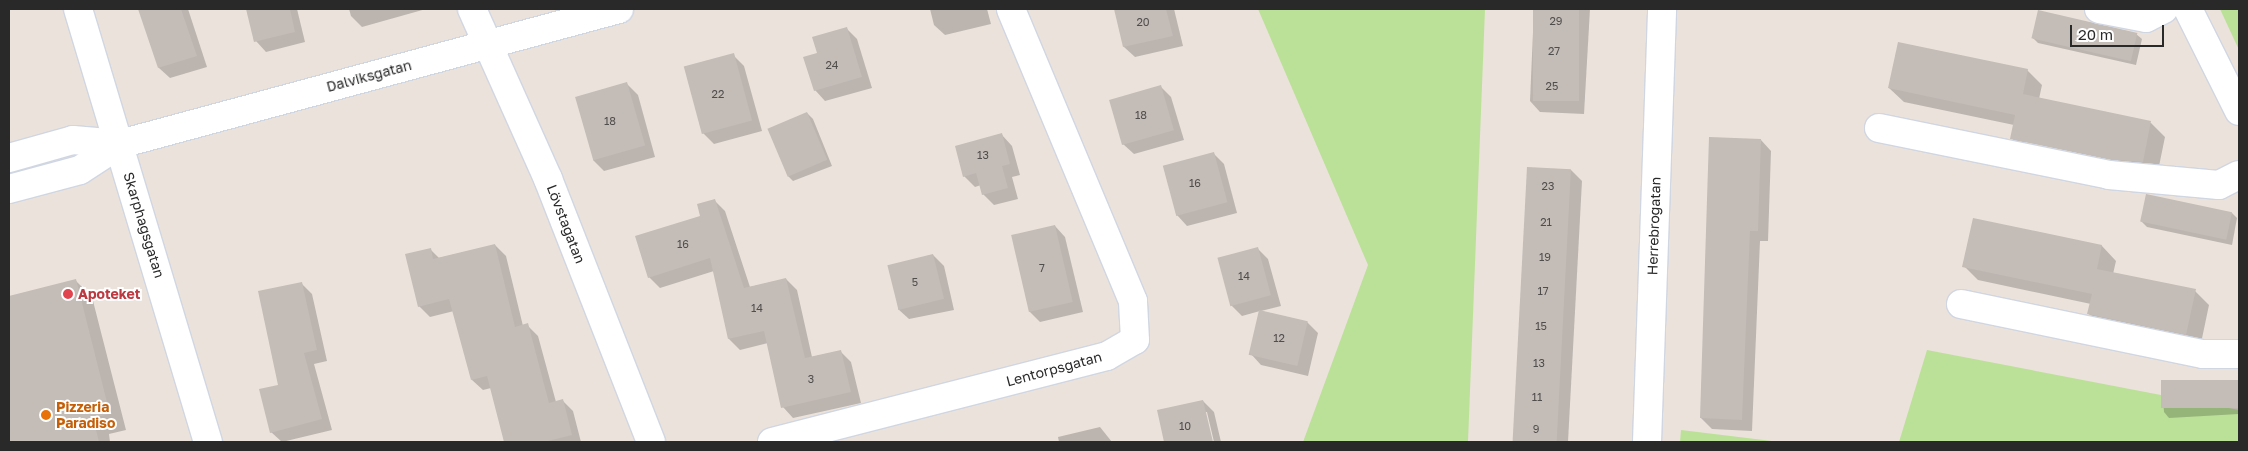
<!DOCTYPE html>
<html>
<head>
<meta charset="utf-8">
<style>
	body { margin:0 }
	#map { position:relative; width:2248px; height:451px; overflow:hidden; background:#ebe2db; font-family:"Golos Text",sans-serif }
	div>[style] { position:absolute }
	[style*='--x'] { left:calc(var(--x)*1px); top:calc(var(--y)*1px); width:calc(var(--w)*1px); rotate:calc(var(--a)*1deg) }
	.green>* { inset:0; background:#bbe198 }
	.shadow>* { inset:0; background:#0003 }
	.building>* { inset:0; background:#c3bcb7; transform-origin:0 0 }
	.roads { filter:drop-shadow(1px 0 #d0d6e2) drop-shadow(-1px 0 #d0d6e2) drop-shadow(0 1px #d0d6e2) drop-shadow(0 -1px #d0d6e2) }
	.minor>* { height:28px; margin:-14px; padding:0 14px; transform-origin:14px; border-radius:14px; background:#fff }
	.dots>* { width:14px; height:14px; translate:-50% -50%; box-sizing:border-box; border:2px solid #fff; border-radius:50% }
	span { translate:-50% -50%; white-space:nowrap; text-align:center; line-height:1.15; -webkit-text-stroke:4px #fff; paint-order:stroke }
	.number-label { font-size:11px; color:#504e4c }
	.number-label span { -webkit-text-stroke-width:0 }
	.street-label { font-size:14px; color:#292929 }
	.health-label { font-size:14px; color:#be3a42; font-weight:700 }
	.left { translate:0 -50%; text-align:left }
	.food-label { font-size:14px; color:#c56008; font-weight:700 }
	.frame { position:absolute; inset:0; border:10px solid #292929; pointer-events:none }
	.scale { position:absolute; left:2070px; top:25px; width:94px; height:22px; box-sizing:border-box; border:2px solid #292929; border-top:0; padding-left:6px; font-size:15px; line-height:18px; white-space:nowrap; color:#292929; -webkit-text-stroke:4px #fff; paint-order:stroke }
</style>
</head>
<body>
<div id="map">
	<div class="green">
		<div style="clip-path:polygon(1258px 9px,1485px 9px,1468px 442px,1303px 442px,1368px 265px)"></div>
		<div style="clip-path:polygon(2220px 9px,2239px 9px,2239px 50px)"></div>
		<div style="clip-path:polygon(1927px 350px,2239px 410px,2239px 442px,1899px 442px)"></div>
		<div style="clip-path:polygon(1681px 430px,1780px 442px,1680px 442px)"></div>
	</div>
	<div class="shadow">
		<div style="clip-path:polygon(140px 9px,188px 9px,207px 67px,170px 78px,159px 68px)"></div>
		<div style="clip-path:polygon(248px 9px,297px 9px,305px 42px,266px 52px,256px 41px)"></div>
		<div style="clip-path:polygon(349px 9px,426px 9px,362px 27px,351px 16px)"></div>
		<div style="clip-path:polygon(930px 9px,987px 9px,991px 24px,945px 35px,934px 25px)"></div>
		<div style="clip-path:polygon(1116px 9px,1174px 9px,1183px 46px,1135px 57px,1124px 47px)"></div>
		<div style="clip-path:polygon(1534px 9px,1590px 9px,1584px 114px,1540px 112px,1530px 101px)"></div>
		<div style="clip-path:polygon(847px 29px,857px 39px,872px 88px,825px 101px,815px 90px,818px 54px)"></div>
		<div style="clip-path:polygon(2136px 34px,2142px 39px,2136px 65px,2038px 43px,2032px 37px)"></div>
		<div style="clip-path:polygon(733px 55px,744px 66px,762px 131px,714px 144px,703px 133px)"></div>
		<div style="clip-path:polygon(evenodd,2027px 70px,2042px 85px,2039px 99px,2151px 123px,2165px 137px,2157px 176px,2026px 153px,2012px 138px,2014px 125px,1904px 102px,1889px 88px,2027px 70px,2026px 141px,2118px 160px,2117px 162px,2026px 143px,2026px 141px)"></div>
		<div style="clip-path:polygon(627px 84px,638px 95px,655px 157px,604px 171px,593px 160px)"></div>
		<div style="clip-path:polygon(1160px 86px,1171px 97px,1184px 140px,1134px 154px,1123px 144px)"></div>
		<div style="clip-path:polygon(807px 113px,813px 119px,832px 166px,793px 181px,788px 176px)"></div>
		<div style="clip-path:polygon(1002px 135px,1012px 146px,1020px 175px,1012px 177px,1018px 199px,994px 205px,983px 194px,981px 185px,975px 187px,964px 176px)"></div>
		<div style="clip-path:polygon(1761px 140px,1771px 151px,1768px 241px,1760px 241px,1752px 431px,1712px 429px,1701px 418px)"></div>
		<div style="clip-path:polygon(1213px 153px,1224px 164px,1237px 213px,1187px 226px,1177px 215px)"></div>
		<div style="clip-path:polygon(1528px 168px,1571px 170px,1582px 181px,1568px 442px,1514px 442px)"></div>
		<div style="clip-path:polygon(714px 200px,725px 211px,750px 287px,786px 279px,797px 290px,812px 357px,840px 351px,851px 362px,861px 403px,793px 418px,783px 407px,768px 343px,740px 350px,729px 339px,714px 271px,660px 288px,649px 277px)"></div>
		<div style="clip-path:polygon(2232px 213px,2237px 218px,2232px 245px,2147px 227px,2141px 221px)"></div>
		<div style="clip-path:polygon(1974px 219px,2102px 246px,2116px 261px,2113px 274px,2195px 291px,2209px 305px,2200px 348px,2103px 328px,2089px 314px,2091px 304px,1978px 280px,1964px 266px)"></div>
		<div style="clip-path:polygon(1055px 226px,1065px 237px,1083px 312px,1040px 322px,1029px 311px)"></div>
		<div style="clip-path:polygon(495px 245px,506px 256px,523px 326px,527px 325px,538px 336px,556px 402px,563px 401px,573px 411px,581px 442px,505px 442px,491px 388px,483px 390px,472px 380px,454px 311px,430px 317px,419px 306px,430px 249px,439px 258px)"></div>
		<div style="clip-path:polygon(1257px 248px,1268px 259px,1281px 306px,1261px 311px,1307px 322px,1318px 333px,1308px 376px,1261px 365px,1251px 354px,1260px 311px,1242px 316px,1231px 305px)"></div>
		<div style="clip-path:polygon(933px 255px,944px 266px,954px 310px,909px 319px,898px 309px)"></div>
		<div style="clip-path:polygon(75px 280px,92px 297px,126px 430px,109px 434px,110px 442px,9px 442px,9px 297px)"></div>
		<div style="clip-path:polygon(301px 283px,312px 294px,327px 361px,314px 364px,332px 430px,282px 442px,271px 432px)"></div>
		<div style="clip-path:polygon(2239px 382px,2239px 414px,2169px 418px,2164px 412px,2162px 386px)"></div>
		<div style="clip-path:polygon(1203px 401px,1214px 412px,1221px 442px,1214px 442px,1207px 412px,1205px 412px,1212px 442px,1166px 442px,1158px 411px)"></div>
		<div style="clip-path:polygon(1100px 427px,1112px 442px,1059px 442px,1058px 437px)"></div>
	</div>
	<div class="building">
		<div style="clip-path:polygon(138px 9px,181px 9px,197px 56px,158px 68px)"></div>
		<div style="clip-path:polygon(246px 9px,290px 9px,295px 32px,254px 42px)"></div>
		<div style="clip-path:polygon(1114px 9px,1166px 9px,1173px 36px,1123px 47px)"></div>
		<div style="left:1533px;top:9px;width:46px;height:92px"></div>
		<div style="left:2038px;top:10px;width:102px;height:29px;rotate:13deg"></div>
		<div style="clip-path:polygon(847px 27px,862px 77px,814px 91px,803px 57px,817px 53px,812px 37px)"></div>
		<div style="clip-path:polygon(1898px 42px,2028px 69px,2023px 94px,2151px 121px,2143px 162px,2111px 160px,2010px 139px,2015px 115px,1888px 88px)"></div>
		<div style="left:734px;top:53px;width:70px;height:52px;rotate:75deg"></div>
		<div style="left:627px;top:82px;width:66px;height:54px;rotate:74deg"></div>
		<div style="left:1161px;top:85px;width:47px;height:54px;rotate:74deg"></div>
		<div style="left:807px;top:112px;width:52px;height:43px;rotate:67deg"></div>
		<div style="clip-path:polygon(1002px 133px,1010px 164px,1002px 166px,1008px 188px,982px 195px,976px 173px,963px 177px,955px 146px)"></div>
		<div style="clip-path:polygon(1709px 137px,1761px 139px,1758px 231px,1750px 231px,1742px 420px,1700px 418px)"></div>
		<div style="left:1214px;top:152px;width:52px;height:53px;rotate:75deg"></div>
		<div style="left:1527px;top:167px;width:44px;height:275px;rotate:3deg"></div>
		<div style="left:2146px;top:194px;width:88px;height:28px;rotate:12deg"></div>
		<div style="clip-path:polygon(715px 199px,744px 288px,786px 278px,805px 358px,841px 350px,851px 392px,781px 408px,764px 331px,728px 339px,710px 258px,648px 278px,635px 236px,700px 216px,697px 204px)"></div>
		<div style="clip-path:polygon(1973px 218px,2102px 245px,2097px 269px,2196px 289px,2186px 335px,2087px 314px,2092px 294px,1962px 267px)"></div>
		<div style="left:1055px;top:225px;width:79px;height:45px;rotate:77deg"></div>
		<div style="clip-path:polygon(495px 244px,515px 327px,528px 323px,549px 403px,563px 399px,572px 435px,544px 442px,504px 442px,487px 376px,471px 380px,449px 299px,418px 307px,405px 254px,431px 248px,433px 259px)"></div>
		<div style="left:1258px;top:247px;width:50px;height:42px;rotate:75deg"></div>
		<div style="left:933px;top:254px;width:46px;height:47px;rotate:76deg"></div>
		<div style="clip-path:polygon(76px 279px,110px 414px,93px 418px,99px 442px,9px 442px,9px 296px)"></div>
		<div style="clip-path:polygon(302px 282px,317px 350px,304px 353px,322px 419px,270px 433px,259px 389px,278px 385px,258px 291px)"></div>
		<div style="left:1259px;top:310px;width:50px;height:46px;rotate:13deg"></div>
		<div style="left:2239px;top:380px;width:28px;height:78px;rotate:90deg"></div>
		<div style="clip-path:polygon(1203px 400px,1213px 442px,1164px 442px,1157px 410px)"></div>
	</div>
	<div class="roads">
		<div class="minor">
			<div style="--x:78;--y:9;--w:452;--a:73.3"></div>
			<div style="--x:472;--y:9;--w:186;--a:65.9"></div>
			<div style="--x:548;--y:179;--w:282;--a:68.6"></div>
			<div style="--x:2099;--y:9;--w:48;--a:10.8"></div>
			<div style="--x:2146;--y:18;--w:20;--a:-27"></div>
			<div style="--x:2188;--y:9;--w:114;--a:63.4"></div>
			<div style="--x:1879;--y:128;--w:235;--a:11.5"></div>
			<div style="--x:2109;--y:175;--w:110;--a:5.2"></div>
			<div style="--x:2219;--y:185;--w:22;--a:-27"></div>
			<div style="--x:9;--y:158;--w:66;--a:-15.7"></div>
			<div style="--x:73;--y:140;--w:47;--a:4.9"></div>
			<div style="--x:9;--y:189;--w:73;--a:-15"></div>
			<div style="--x:80;--y:170;--w:48;--a:-33"></div>
			<div style="--x:120;--y:144;--w:517;--a:-15.14"></div>
			<div style="--x:1961;--y:304;--w:247;--a:11.7"></div>
			<div style="--x:2203;--y:354;--w:36;--a:0"></div>
			<div style="--x:772;--y:442;--w:346;--a:-14.4"></div>
			<div style="--x:1107;--y:356;--w:32;--a:-30"></div>
			<div style="--x:1135;--y:340;--w:39;--a:-93"></div>
			<div style="--x:1133;--y:301;--w:316;--a:-112.7"></div>
			<div style="--x:1647;--y:442;--w:433;--a:-88"></div>
		</div>
	</div>
	<div class="dots">
		<div style="left:68px;top:294px;background:#e0444e"></div>
		<div style="left:46px;top:415px;background:#e8710a"></div>
	</div>
	<div class="number-label">
		<span style="left:1556px;top:21px">29</span>
		<span style="left:1143px;top:22px">20</span>
		<span style="left:1554px;top:51px">27</span>
		<span style="left:832px;top:65px">24</span>
		<span style="left:1552px;top:86px">25</span>
		<span style="left:718px;top:94px">22</span>
		<span style="left:1141px;top:115px">18</span>
		<span style="left:610px;top:121px">18</span>
		<span style="left:983px;top:155px">13</span>
		<span style="left:1195px;top:183px">16</span>
		<span style="left:1548px;top:186px">23</span>
		<span style="left:1546px;top:222px">21</span>
		<span style="left:683px;top:244px">16</span>
		<span style="left:1545px;top:257px">19</span>
		<span style="left:1042px;top:268px">7</span>
		<span style="left:1244px;top:276px">14</span>
		<span style="left:915px;top:282px">5</span>
		<span style="left:1543px;top:291px">17</span>
		<span style="left:757px;top:308px">14</span>
		<span style="left:1541px;top:326px">15</span>
		<span style="left:1279px;top:338px">12</span>
		<span style="left:1539px;top:363px">13</span>
		<span style="left:811px;top:379px">3</span>
		<span style="left:1537px;top:397px">11</span>
		<span style="left:1185px;top:426px">10</span>
		<span style="left:1536px;top:429px">9</span>
	</div>
	<div class="street-label">
		<span style="left:369px;top:76px;rotate:-15deg">Dalviksgatan</span>
		<span style="left:566px;top:224px;rotate:69deg">Lövstagatan</span>
		<span style="left:144px;top:225px;rotate:73deg">Skarphagsgatan</span>
		<span style="left:1654px;top:226px;rotate:-88deg">Herrebrogatan</span>
		<span style="left:1054px;top:369px;rotate:-15deg">Lentorpsgatan</span>
	</div>
	<div class="health-label">
		<span class="left" style="left:78px;top:294px">Apoteket</span>
	</div>
	<div class="food-label">
		<span class="left" style="left:56px;top:415px">Pizzeria<br>Paradiso</span>
	</div>
	<div class="frame"></div>
	<div class="scale">20 m</div>
</div>
</body>
</html>
